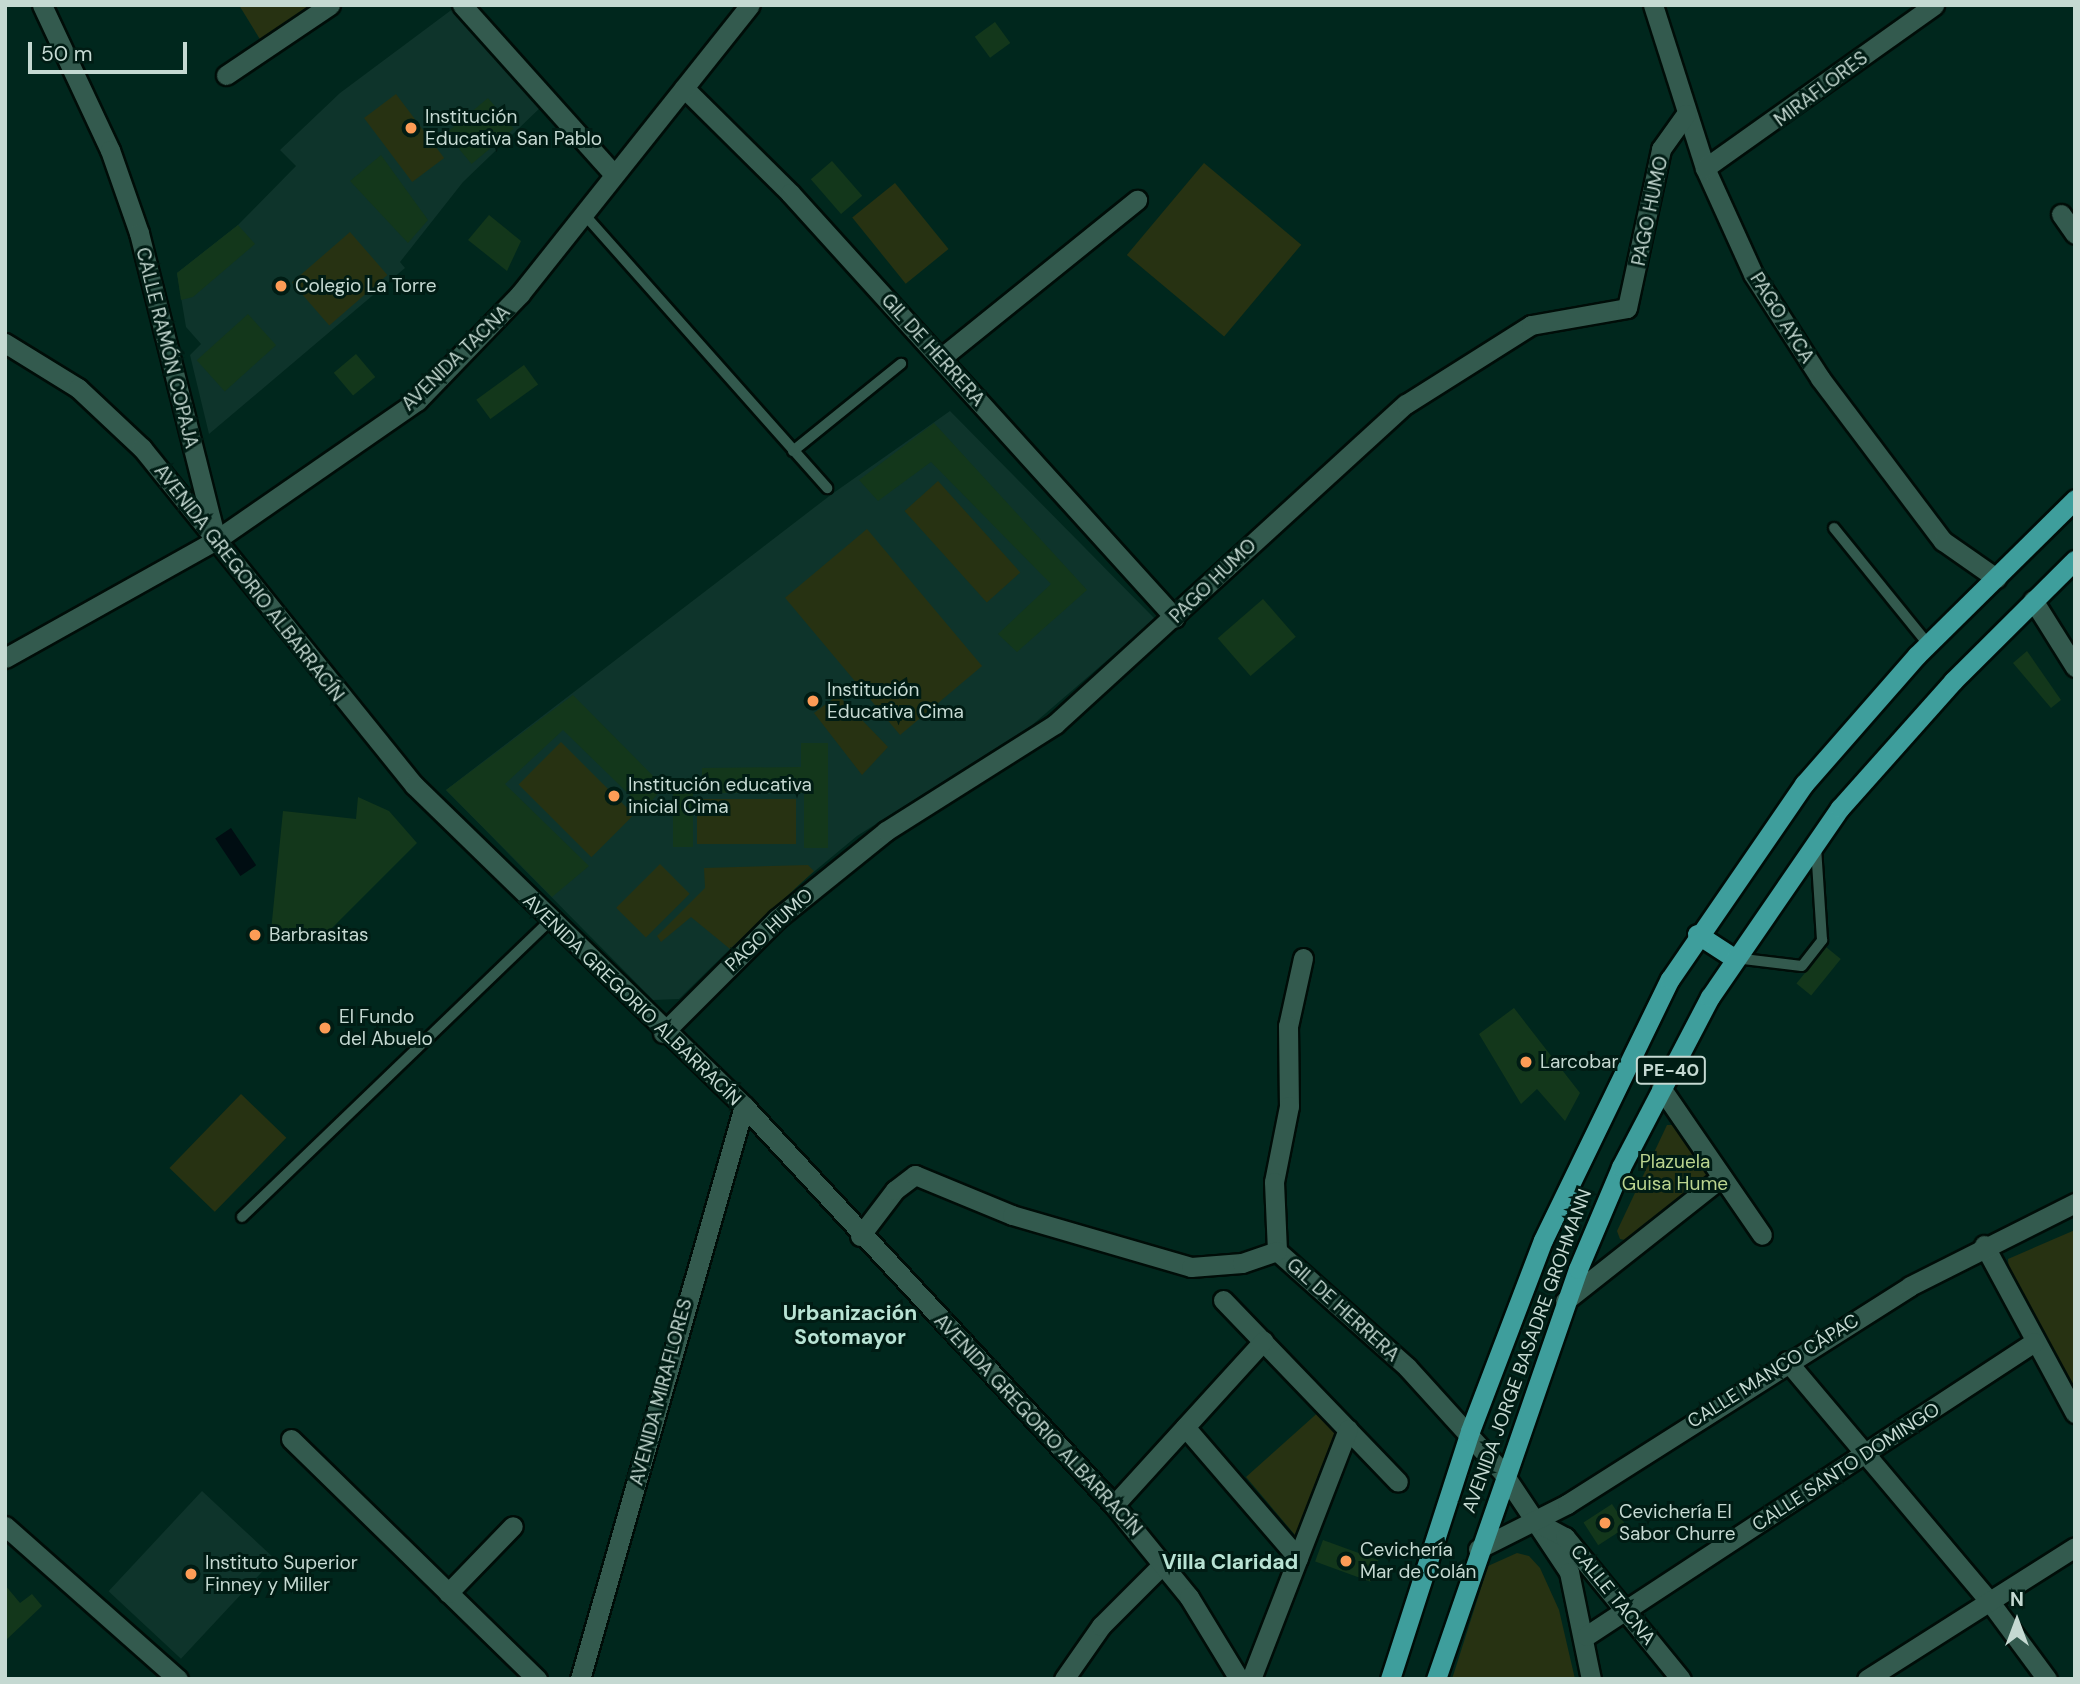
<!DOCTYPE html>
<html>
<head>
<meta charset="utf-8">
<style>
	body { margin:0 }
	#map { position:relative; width:2080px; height:1684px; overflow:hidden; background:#00271d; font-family:"DM Sans",sans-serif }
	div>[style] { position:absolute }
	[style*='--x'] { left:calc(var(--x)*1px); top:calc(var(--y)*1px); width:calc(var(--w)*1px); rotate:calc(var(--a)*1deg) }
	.built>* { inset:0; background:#0e342b; transform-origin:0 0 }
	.green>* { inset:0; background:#273212; transform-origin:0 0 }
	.water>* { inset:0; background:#000d12; transform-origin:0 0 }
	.building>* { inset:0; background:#13371b; transform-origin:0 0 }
	.roads { filter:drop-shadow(2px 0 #000d08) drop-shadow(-2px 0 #000d08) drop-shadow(0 2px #000d08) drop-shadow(0 -2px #000d08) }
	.service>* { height:10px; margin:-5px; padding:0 5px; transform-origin:5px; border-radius:5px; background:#335a4e }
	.minor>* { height:19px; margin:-9.5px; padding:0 9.5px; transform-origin:9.5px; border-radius:9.5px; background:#335a4e }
	.tertiary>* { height:19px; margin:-9.5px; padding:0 9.5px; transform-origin:9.5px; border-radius:9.5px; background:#335a4e }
	.trunk>* { height:19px; margin:-9.5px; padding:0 9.5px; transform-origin:9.5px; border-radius:9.5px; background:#3e9e9c }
	.dots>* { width:19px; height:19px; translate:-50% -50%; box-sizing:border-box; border:4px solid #001c14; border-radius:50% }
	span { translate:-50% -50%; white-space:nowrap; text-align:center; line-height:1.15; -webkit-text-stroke:6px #001c14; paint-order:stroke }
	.shield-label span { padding:2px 5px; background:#001c14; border:2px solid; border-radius:5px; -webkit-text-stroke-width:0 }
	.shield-label { font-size:18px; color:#c5d9d2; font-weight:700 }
	.street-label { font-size:19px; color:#c5d9d2 }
	.poi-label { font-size:19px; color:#c5d9d2 }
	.left { translate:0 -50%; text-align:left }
	.park-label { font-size:19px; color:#bad48f }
	.neighbourhood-label { font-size:21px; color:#b8e3d4; font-weight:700 }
	.frame { position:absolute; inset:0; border:7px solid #c5d9d2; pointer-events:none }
	.north { position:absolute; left:1982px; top:1586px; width:70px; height:70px; -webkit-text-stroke:5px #001c14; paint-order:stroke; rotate:0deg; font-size:19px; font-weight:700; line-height:28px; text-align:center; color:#c5d9d2 }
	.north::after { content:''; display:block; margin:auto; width:24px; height:32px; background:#c5d9d2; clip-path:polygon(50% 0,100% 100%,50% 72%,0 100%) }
	.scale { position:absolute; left:28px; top:42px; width:159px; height:32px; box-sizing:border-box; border:4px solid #c5d9d2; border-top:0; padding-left:9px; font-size:21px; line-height:24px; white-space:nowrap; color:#c5d9d2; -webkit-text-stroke:5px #001c14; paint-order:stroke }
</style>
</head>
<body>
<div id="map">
	<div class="built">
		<div style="clip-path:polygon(454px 8px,542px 106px,463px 182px,400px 262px,405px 268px,209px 434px,190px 355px,201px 344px,186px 327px,177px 273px,238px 225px,296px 166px,280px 150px,340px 93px)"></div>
		<div style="clip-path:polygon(950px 411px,1155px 619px,1031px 726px,857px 836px,780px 900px,679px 999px,653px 1000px,446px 790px,832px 494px)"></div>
		<div style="left:202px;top:1491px;width:99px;height:137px;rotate:43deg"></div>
	</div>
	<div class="green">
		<div style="clip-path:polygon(239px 5px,317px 5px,261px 41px)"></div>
		<div style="left:396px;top:94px;width:80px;height:40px;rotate:53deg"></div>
		<div style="left:1204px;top:163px;width:127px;height:120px;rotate:40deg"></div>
		<div style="left:895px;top:183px;width:85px;height:55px;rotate:51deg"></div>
		<div style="left:350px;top:232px;width:57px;height:77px;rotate:49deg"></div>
		<div style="left:938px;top:481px;width:123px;height:45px;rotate:48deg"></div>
		<div style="left:867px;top:529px;width:179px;height:107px;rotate:50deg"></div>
		<div style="clip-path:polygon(838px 695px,888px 747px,862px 775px,814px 713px)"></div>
		<div style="left:561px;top:742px;width:103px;height:60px;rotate:45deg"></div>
		<div style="left:796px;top:799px;width:45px;height:99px;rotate:90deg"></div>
		<div style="left:660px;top:864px;width:42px;height:62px;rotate:45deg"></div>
		<div style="clip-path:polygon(808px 865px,814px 871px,730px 949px,691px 917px,661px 942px,657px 936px,705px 888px,704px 868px)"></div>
		<div style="left:241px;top:1094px;width:63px;height:103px;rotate:44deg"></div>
		<div style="clip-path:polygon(1667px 1125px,1674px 1125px,1709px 1172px,1707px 1182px,1630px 1241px,1620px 1239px,1617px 1231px)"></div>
		<div style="clip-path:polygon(2075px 1230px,2075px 1397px,2009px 1272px,2008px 1259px)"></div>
		<div style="clip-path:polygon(1322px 1409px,1342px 1431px,1300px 1541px,1246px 1477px)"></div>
		<div style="clip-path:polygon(1517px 1553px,1529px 1556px,1540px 1568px,1559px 1610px,1575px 1679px,1452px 1679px,1488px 1566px)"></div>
	</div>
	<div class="water">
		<div style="left:231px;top:828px;width:45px;height:19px;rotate:56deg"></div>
	</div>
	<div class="building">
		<div style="left:995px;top:22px;width:26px;height:25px;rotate:54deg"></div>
		<div style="left:488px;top:98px;width:40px;height:55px;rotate:50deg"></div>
		<div style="clip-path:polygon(381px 155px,428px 220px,408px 243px,350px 181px)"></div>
		<div style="left:832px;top:161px;width:46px;height:28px;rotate:49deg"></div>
		<div style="clip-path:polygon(489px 215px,521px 241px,507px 271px,468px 240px)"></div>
		<div style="clip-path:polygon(238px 225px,255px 244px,193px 297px,181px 300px,177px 273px)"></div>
		<div style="left:248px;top:314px;width:42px;height:69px;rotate:48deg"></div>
		<div style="left:356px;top:354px;width:30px;height:29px;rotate:50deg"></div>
		<div style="left:524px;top:365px;width:24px;height:59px;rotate:54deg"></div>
		<div style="clip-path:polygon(934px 423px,1087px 590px,1017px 652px,998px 634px,1051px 584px,931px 462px,878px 501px,859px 480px)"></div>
		<div style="left:1263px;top:599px;width:50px;height:60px;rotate:49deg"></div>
		<div style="clip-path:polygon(2027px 651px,2061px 700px,2051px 708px,2013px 663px)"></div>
		<div style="clip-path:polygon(573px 695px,664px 787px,644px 809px,563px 730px,505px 784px,589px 866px,552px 897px,446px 790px)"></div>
		<div style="clip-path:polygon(801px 743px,828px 743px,828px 848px,804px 848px,804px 793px,702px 793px,702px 768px,801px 767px)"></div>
		<div style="left:693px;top:786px;width:61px;height:20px;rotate:90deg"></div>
		<div style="clip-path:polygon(358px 797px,389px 811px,417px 843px,320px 940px,313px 932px,271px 931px,283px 811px,356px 819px)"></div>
		<div style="left:1826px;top:947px;width:19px;height:47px;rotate:39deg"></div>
		<div style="clip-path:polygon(1514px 1008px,1580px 1093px,1565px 1121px,1537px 1089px,1521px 1104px,1479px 1034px)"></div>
		<div style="left:1612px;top:1504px;width:27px;height:34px;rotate:57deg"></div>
		<div style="left:1323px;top:1540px;width:59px;height:23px;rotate:20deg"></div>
		<div style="clip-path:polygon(5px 1585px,20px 1603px,32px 1594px,42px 1606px,5px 1641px)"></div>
	</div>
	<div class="roads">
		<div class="service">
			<div style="--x:583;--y:213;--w:368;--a:48.4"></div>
			<div style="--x:793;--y:451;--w:139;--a:-38.9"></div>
			<div style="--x:1834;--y:528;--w:149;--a:51"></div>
			<div style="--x:1735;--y:958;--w:67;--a:6.8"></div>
			<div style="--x:1802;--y:966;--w:33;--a:-52"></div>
			<div style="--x:1822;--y:940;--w:94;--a:-93.7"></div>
			<div style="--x:242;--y:1217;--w:426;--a:-43.9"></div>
		</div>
		<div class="minor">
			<div style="--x:42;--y:5;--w:160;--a:64.9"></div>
			<div style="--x:110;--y:150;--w:88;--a:70.7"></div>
			<div style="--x:139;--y:233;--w:316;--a:75.9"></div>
			<div style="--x:462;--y:5;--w:224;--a:48.1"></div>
			<div style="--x:1653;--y:5;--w:171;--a:72.3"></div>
			<div style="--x:1705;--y:168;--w:116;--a:65.6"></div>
			<div style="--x:1753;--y:274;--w:124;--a:57.2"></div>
			<div style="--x:1820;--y:378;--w:204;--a:53"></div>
			<div style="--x:1943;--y:541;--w:65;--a:34.9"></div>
			<div style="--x:226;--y:75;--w:125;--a:-33.9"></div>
			<div style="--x:684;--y:88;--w:149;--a:44.7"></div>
			<div style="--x:790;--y:193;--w:573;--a:47.83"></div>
			<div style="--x:1705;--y:168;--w:281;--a:-35.4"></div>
			<div style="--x:2061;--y:214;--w:24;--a:55"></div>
			<div style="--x:941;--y:358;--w:252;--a:-38.9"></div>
			<div style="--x:2033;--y:600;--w:79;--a:57.9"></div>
			<div style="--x:5;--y:658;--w:242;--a:-29.2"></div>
			<div style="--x:216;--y:540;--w:244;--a:-34.7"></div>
			<div style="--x:417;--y:401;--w:149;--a:-46.1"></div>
			<div style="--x:520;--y:294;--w:369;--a:-51.5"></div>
			<div style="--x:1303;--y:958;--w:70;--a:102.4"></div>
			<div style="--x:1288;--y:1026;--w:80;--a:89.3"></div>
			<div style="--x:1289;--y:1106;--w:77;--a:101.2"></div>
			<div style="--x:1274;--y:1182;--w:69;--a:87.5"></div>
			<div style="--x:1277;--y:1251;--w:174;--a:41.7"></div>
			<div style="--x:1407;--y:1367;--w:143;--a:47.8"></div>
			<div style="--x:1503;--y:1473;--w:119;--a:56.3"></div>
			<div style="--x:1569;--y:1572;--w:109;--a:78.4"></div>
			<div style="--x:663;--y:1033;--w:161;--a:-45"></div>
			<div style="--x:777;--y:919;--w:140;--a:-38.9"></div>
			<div style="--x:886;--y:831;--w:200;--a:-32.3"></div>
			<div style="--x:1055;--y:724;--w:475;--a:-42.4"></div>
			<div style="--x:1406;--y:404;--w:148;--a:-32.3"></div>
			<div style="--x:1531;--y:325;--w:97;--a:-10"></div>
			<div style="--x:1627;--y:308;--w:163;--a:-77.9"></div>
			<div style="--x:1661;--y:149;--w:43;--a:-54.5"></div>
			<div style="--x:1661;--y:1088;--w:178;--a:55.5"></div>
			<div style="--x:860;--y:1236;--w:58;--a:-52.7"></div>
			<div style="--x:895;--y:1190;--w:25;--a:-37"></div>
			<div style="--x:915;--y:1175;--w:105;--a:22.4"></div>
			<div style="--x:1012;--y:1215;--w:186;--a:16.2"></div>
			<div style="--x:1191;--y:1267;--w:51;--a:-4.5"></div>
			<div style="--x:1242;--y:1263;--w:37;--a:-19"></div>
			<div style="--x:1984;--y:1245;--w:191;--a:61.6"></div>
			<div style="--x:1223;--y:1300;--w:252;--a:46.1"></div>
			<div style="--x:1565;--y:1301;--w:200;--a:-38.3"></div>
			<div style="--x:1787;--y:1361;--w:315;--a:49.9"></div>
			<div style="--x:1990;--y:1602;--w:96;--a:53.5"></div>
			<div style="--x:1185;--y:1427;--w:173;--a:49.2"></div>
			<div style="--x:291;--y:1439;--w:344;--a:44.3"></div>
			<div style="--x:1114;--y:1505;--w:222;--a:-47.7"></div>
			<div style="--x:1542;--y:1525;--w:26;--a:28"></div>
			<div style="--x:1565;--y:1537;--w:183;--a:50.8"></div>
			<div style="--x:5;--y:1526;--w:231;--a:41.5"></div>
			<div style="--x:1478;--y:1549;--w:100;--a:-26.8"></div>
			<div style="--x:1567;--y:1504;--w:406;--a:-32.4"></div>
			<div style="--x:1910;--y:1286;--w:185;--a:-26.7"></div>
			<div style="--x:448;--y:1593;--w:93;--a:-45.9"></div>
			<div style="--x:1586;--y:1636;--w:536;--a:-33.27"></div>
			<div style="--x:1064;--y:1679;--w:65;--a:-55.1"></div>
			<div style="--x:1101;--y:1626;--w:88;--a:-45"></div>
			<div style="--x:1251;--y:1679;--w:268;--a:-68.8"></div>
			<div style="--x:1867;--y:1679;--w:246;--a:-32.4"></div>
		</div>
		<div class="tertiary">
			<div style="--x:5;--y:343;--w:86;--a:31.7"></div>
			<div style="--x:78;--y:388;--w:88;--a:43.2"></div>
			<div style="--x:142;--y:448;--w:433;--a:51.1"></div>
			<div style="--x:414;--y:785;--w:460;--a:44.2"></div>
			<div style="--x:744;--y:1106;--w:544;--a:47.16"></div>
			<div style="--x:1114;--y:1505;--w:119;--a:50.8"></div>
			<div style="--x:1189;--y:1597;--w:96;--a:58.6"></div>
			<div style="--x:580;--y:1679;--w:596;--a:-74.03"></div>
		</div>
		<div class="trunk">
			<div style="--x:1697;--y:934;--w:44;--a:33"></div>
			<div style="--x:1390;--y:1679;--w:261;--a:-72.1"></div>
			<div style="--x:1470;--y:1431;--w:204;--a:-69.1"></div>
			<div style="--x:1543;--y:1240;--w:290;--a:-64.1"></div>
			<div style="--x:1670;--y:979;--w:237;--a:-55.5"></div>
			<div style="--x:1804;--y:784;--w:171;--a:-48.8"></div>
			<div style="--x:1917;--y:655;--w:222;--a:-44.6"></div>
			<div style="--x:1436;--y:1679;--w:434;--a:-70.9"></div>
			<div style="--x:1578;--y:1269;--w:111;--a:-67.1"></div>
			<div style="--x:1621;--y:1167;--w:192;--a:-62.4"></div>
			<div style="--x:1710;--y:997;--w:229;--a:-55.5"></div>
			<div style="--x:1840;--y:808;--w:170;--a:-48.3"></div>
			<div style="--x:1953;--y:681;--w:172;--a:-44.8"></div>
		</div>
	</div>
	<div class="dots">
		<div style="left:411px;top:128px;background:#fd9c56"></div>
		<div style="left:281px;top:286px;background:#fd9c56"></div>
		<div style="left:813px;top:701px;background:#fd9c56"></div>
		<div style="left:614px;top:796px;background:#fd9c56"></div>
		<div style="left:255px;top:935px;background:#fd9c56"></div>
		<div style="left:325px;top:1028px;background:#fd9c56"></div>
		<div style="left:1526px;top:1062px;background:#fd9c56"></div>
		<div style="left:1605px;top:1523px;background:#fd9c56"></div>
		<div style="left:1346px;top:1561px;background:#fd9c56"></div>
		<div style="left:191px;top:1574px;background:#fd9c56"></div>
	</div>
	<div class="shield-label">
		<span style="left:1671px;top:1070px">PE-40</span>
	</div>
	<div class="street-label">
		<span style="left:1821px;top:89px;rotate:-37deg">MIRAFLORES</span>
		<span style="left:1650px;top:211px;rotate:-78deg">PAGO HUMO</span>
		<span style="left:1782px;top:318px;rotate:58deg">PAGO AYCA</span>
		<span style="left:167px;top:348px;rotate:76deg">CALLE RAMÓN COPAJA</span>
		<span style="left:933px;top:350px;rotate:48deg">GIL DE HERRERA</span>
		<span style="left:456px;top:358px;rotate:-44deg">AVENIDA TACNA</span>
		<span style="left:1213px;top:581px;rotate:-44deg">PAGO HUMO</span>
		<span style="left:249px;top:583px;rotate:52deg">AVENIDA GREGORIO ALBARRACÍN</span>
		<span style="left:769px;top:930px;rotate:-43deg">PAGO HUMO</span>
		<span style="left:632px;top:1000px;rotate:44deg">AVENIDA GREGORIO ALBARRACÍN</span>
		<span style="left:1343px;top:1310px;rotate:42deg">GIL DE HERRERA</span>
		<span style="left:1527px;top:1351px;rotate:-70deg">AVENIDA JORGE BASADRE GROHMANN</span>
		<span style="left:1773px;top:1371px;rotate:-32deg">CALLE MANCO CÁPAC</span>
		<span style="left:661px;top:1392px;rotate:-75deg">AVENIDA MIRAFLORES</span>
		<span style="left:1038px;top:1425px;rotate:47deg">AVENIDA GREGORIO ALBARRACÍN</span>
		<span style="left:1846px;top:1467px;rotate:-33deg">CALLE SANTO DOMINGO</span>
		<span style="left:1613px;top:1595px;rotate:51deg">CALLE TACNA</span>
	</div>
	<div class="poi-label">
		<span class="left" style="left:425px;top:128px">Institución<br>Educativa San Pablo</span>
		<span class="left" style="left:295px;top:286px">Colegio La Torre</span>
		<span class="left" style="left:827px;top:701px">Institución<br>Educativa Cima</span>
		<span class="left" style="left:628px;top:796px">Institución educativa<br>inicial Cima</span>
		<span class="left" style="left:269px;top:935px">Barbrasitas</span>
		<span class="left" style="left:339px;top:1028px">El Fundo<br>del Abuelo</span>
		<span class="left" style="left:1540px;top:1062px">Larcobar</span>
		<span class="left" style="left:1619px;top:1523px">Cevichería El<br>Sabor Churre</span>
		<span class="left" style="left:1360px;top:1561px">Cevichería<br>Mar de Colán</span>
		<span class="left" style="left:205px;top:1574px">Instituto Superior<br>Finney y Miller</span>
	</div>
	<div class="park-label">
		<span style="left:1675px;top:1173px">Plazuela<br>Guisa Hume</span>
	</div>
	<div class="neighbourhood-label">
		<span style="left:850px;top:1325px">Urbanización<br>Sotomayor</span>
		<span style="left:1230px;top:1562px">Villa Claridad</span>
	</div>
	<div class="frame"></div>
	<div class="north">N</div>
	<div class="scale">50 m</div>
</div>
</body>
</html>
